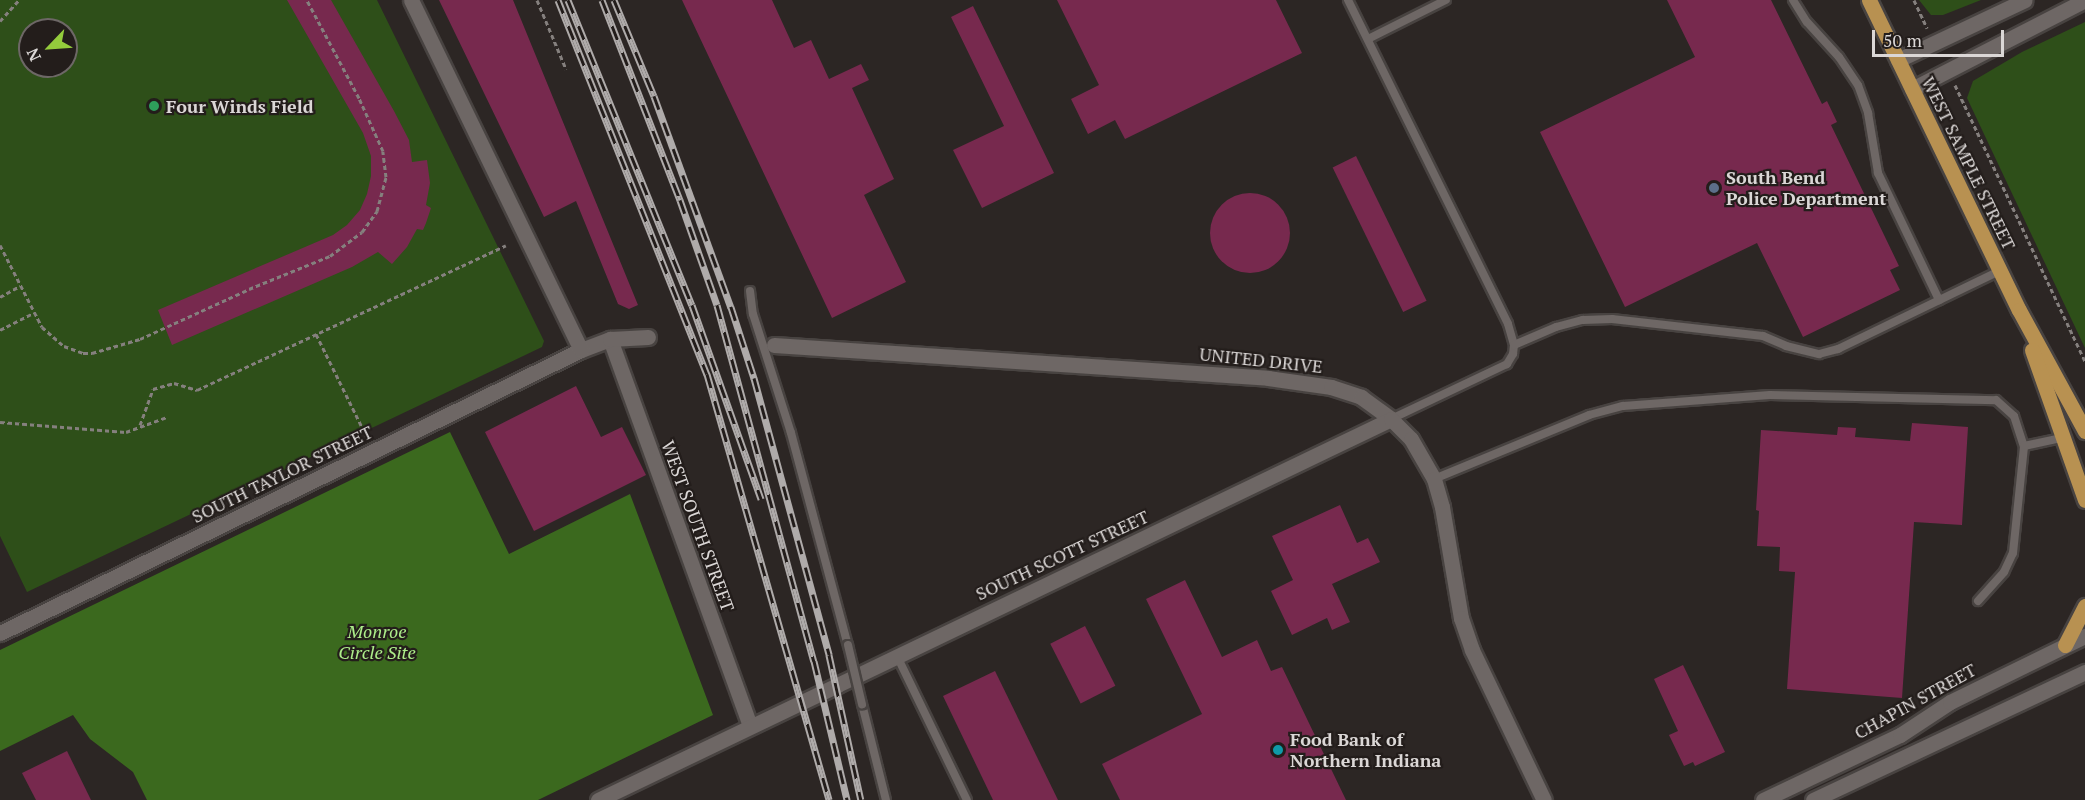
<!DOCTYPE html>
<html>
<head>
<meta charset="utf-8">
<style>
	body { margin:0 }
	#map { position:relative; width:2085px; height:800px; overflow:hidden; background:#2c2624; font-family:"PT Serif",serif }
	div>[style] { position:absolute }
	[style*='--x'] { left:calc(var(--x)*1px); top:calc(var(--y)*1px); width:calc(var(--w)*1px); rotate:calc(var(--a)*1deg) }
	.green>* { inset:0; background:#2e4f19 }
	.forest>* { inset:0; background:#3b691e }
	.building>* { inset:0; background:#77294e; transform-origin:0 0 }
	.round { border-radius:50% }
	.path>* { height:3px; margin-top:-1.5px; transform-origin:0; background:repeating-linear-gradient(90deg,#85807e 0 4.5px,transparent 0 7.5px) }
	.roads { filter:drop-shadow(2px 0 #484341) drop-shadow(-2px 0 #484341) drop-shadow(0 2px #484341) drop-shadow(0 -2px #484341) }
	.service>* { height:8px; margin:-4px; padding:0 4px; transform-origin:4px; border-radius:4px; background:#6e6765 }
	.minor>* { height:15px; margin:-7.5px; padding:0 7.5px; transform-origin:7.5px; border-radius:7.5px; background:#6e6765 }
	.tertiary>* { height:15px; margin:-7.5px; padding:0 7.5px; transform-origin:7.5px; border-radius:7.5px; background:#6e6765 }
	.secondary>* { height:15px; margin:-7.5px; padding:0 7.5px; transform-origin:7.5px; border-radius:7.5px; background:#6e6765 }
	.primary>* { height:15px; margin:-7.5px; padding:0 7.5px; transform-origin:7.5px; border-radius:7.5px; background:#b89151 }
	.rail>* { height:7px; margin-top:-3.5px; transform-origin:0; background:repeating-linear-gradient(90deg,#231d1b 0 14px,#afabaa 0 28px); box-sizing:border-box; border-block:2px solid #afabaa }
	.bridges { filter:drop-shadow(2px 0 #484341) drop-shadow(-2px 0 #484341) drop-shadow(0 2px #484341) drop-shadow(0 -2px #484341) }
	.service-bridge>* { height:8px; margin:-4px; padding:0 4px; transform-origin:4px; border-radius:4px; background:#6e6765 }
	.dots>* { width:16px; height:16px; translate:-50% -50%; box-sizing:border-box; border:3px solid #231d1b; border-radius:50% }
	span { translate:-50% -50%; white-space:nowrap; text-align:center; line-height:1.15; -webkit-text-stroke:4.5px #231d1b; paint-order:stroke }
	.poi-label { font-size:18px; color:#dbd7d6; font-weight:700 }
	.left { translate:0 -50%; text-align:left }
	.street-label { font-size:18px; color:#dbd7d6 }
	.park-label { font-size:18px; color:#adee8a; font-style:italic }
	.north { position:absolute; left:18px; top:18px; width:60px; height:60px; box-sizing:border-box; background:#231d1b; border:2px solid #6d6766; border-radius:50%; rotate:245deg; font-size:16px; font-weight:700; line-height:24px; text-align:center; color:#dbd7d6 }
	.north::after { content:''; display:block; margin:auto; width:21px; height:27px; background:#94cc3c; clip-path:polygon(50% 0,100% 100%,50% 72%,0 100%) }
	.scale { position:absolute; left:1872px; top:30px; width:132px; height:27px; box-sizing:border-box; border:3px solid #dbd7d6; border-top:0; padding-left:8px; font-size:18px; line-height:21px; white-space:nowrap; color:#dbd7d6; -webkit-text-stroke:4px #231d1b; paint-order:stroke }
</style>
</head>
<body>
<div id="map">
	<div class="green">
		<div style="clip-path:polygon(evenodd,0 0,377px 0,544px 341px,542px 347px,27px 592px,0 536px,0 0,30px 30px,66px 30px,66px 66px,30px 66px,30px 30px)"></div>
		<div style="clip-path:polygon(1919px 0,1981px 0,1943px 15px,1931px 15px)"></div>
		<div style="clip-path:polygon(2085px 22px,2085px 348px,1967px 98px,1973px 81px,2022px 52px)"></div>
	</div>
	<div class="forest">
		<div style="clip-path:polygon(450px 432px,509px 554px,630px 494px,713px 715px,538px 800px,147px 800px,133px 772px,90px 739px,73px 715px,0 751px,0 650px)"></div>
	</div>
	<div class="building">
		<div style="clip-path:polygon(287px 0,331px 0,394px 111px,409px 140px,412px 162px,427px 160px,430px 183px,426px 205px,431px 208px,426px 223px,423px 230px,417px 229px,407px 247px,392px 264px,378px 252px,352px 267px,172px 345px,158px 310px,333px 235px,347px 225px,360px 210px,367px 194px,371px 176px,371px 156px,363px 133px)"></div>
		<div style="clip-path:polygon(439px 0,513px 0,638px 305px,629px 309px,618px 304px,576px 201px,544px 217px)"></div>
		<div style="clip-path:polygon(682px 0,772px 0,794px 48px,811px 40px,829px 79px,861px 64px,869px 80px,852px 88px,894px 179px,864px 195px,906px 282px,832px 318px)"></div>
		<div style="clip-path:polygon(1057px 0,1276px 0,1302px 53px,1125px 139px,1115px 120px,1088px 134px,1071px 99px,1099px 85px)"></div>
		<div style="clip-path:polygon(1667px 0,1771px 0,1822px 104px,1827px 101px,1837px 122px,1831px 125px,1899px 266px,1890px 270px,1900px 290px,1803px 337px,1757px 243px,1625px 307px,1540px 132px,1695px 57px)"></div>
		<div style="clip-path:polygon(973px 6px,1054px 173px,982px 208px,953px 150px,1004px 126px,951px 17px)"></div>
		<div style="left:1356px;top:156px;width:161px;height:26px;rotate:64deg"></div>
		<div class="round" style="left:1210px;top:193px;width:80px;height:80px"></div>
		<div style="clip-path:polygon(576px 386px,601px 437px,622px 427px,646px 475px,534px 531px,485px 432px)"></div>
		<div style="clip-path:polygon(1912px 423px,1968px 427px,1962px 525px,1914px 522px,1902px 698px,1787px 689px,1795px 572px,1779px 571px,1780px 547px,1757px 546px,1759px 511px,1756px 510px,1761px 430px,1837px 435px,1838px 427px,1856px 428px,1855px 437px,1910px 441px)"></div>
		<div style="clip-path:polygon(1340px 505px,1357px 543px,1368px 538px,1380px 562px,1332px 584px,1350px 622px,1332px 630px,1327px 618px,1292px 635px,1271px 591px,1293px 580px,1272px 536px)"></div>
		<div style="clip-path:polygon(1185px 580px,1222px 657px,1257px 640px,1271px 671px,1282px 667px,1346px 800px,1120px 800px,1102px 764px,1202px 714px,1146px 599px)"></div>
		<div style="left:1085px;top:626px;width:67px;height:39px;rotate:63deg"></div>
		<div style="clip-path:polygon(1683px 665px,1725px 752px,1695px 766px,1693px 762px,1684px 766px,1669px 735px,1678px 731px,1654px 679px)"></div>
		<div style="clip-path:polygon(995px 671px,1058px 800px,993px 800px,943px 696px)"></div>
		<div style="clip-path:polygon(67px 751px,91px 800px,36px 800px,22px 773px)"></div>
	</div>
	<div class="path">
		<div style="--x:537;--y:0;--w:75;--a:67.2"></div>
		<div style="--x:1914;--y:0;--w:31;--a:65"></div>
		<div style="--x:0;--y:21;--w:28;--a:-48"></div>
		<div style="--x:1955;--y:85;--w:305;--a:64.8"></div>
		<div style="--x:0;--y:245;--w:92;--a:62.9"></div>
		<div style="--x:42;--y:327;--w:29;--a:41"></div>
		<div style="--x:64;--y:346;--w:20;--a:20"></div>
		<div style="--x:83;--y:353;--w:9;--a:0"></div>
		<div style="--x:92;--y:353;--w:50;--a:-16.3"></div>
		<div style="--x:140;--y:339;--w:120;--a:-24.6"></div>
		<div style="--x:249;--y:289;--w:87;--a:-22.2"></div>
		<div style="--x:330;--y:256;--w:40;--a:-37"></div>
		<div style="--x:362;--y:232;--w:26;--a:-54"></div>
		<div style="--x:377;--y:211;--w:35;--a:-75"></div>
		<div style="--x:386;--y:177;--w:26;--a:-97"></div>
		<div style="--x:383;--y:151;--w:58;--a:-114.4"></div>
		<div style="--x:359;--y:98;--w:111;--a:-118"></div>
		<div style="--x:0;--y:297;--w:23;--a:-29"></div>
		<div style="--x:0;--y:330;--w:38;--a:-27"></div>
		<div style="--x:316;--y:334;--w:113;--a:63.7"></div>
		<div style="--x:0;--y:422;--w:126;--a:4.5"></div>
		<div style="--x:126;--y:432;--w:44;--a:-20.1"></div>
		<div style="--x:140;--y:425;--w:38;--a:-70"></div>
		<div style="--x:153;--y:389;--w:22;--a:-16"></div>
		<div style="--x:174;--y:383;--w:24;--a:17"></div>
		<div style="--x:197;--y:390;--w:341;--a:-25.1"></div>
	</div>
	<div class="roads">
		<div class="service">
			<div style="--x:1348;--y:0;--w:361;--a:63.7"></div>
			<div style="--x:1508;--y:324;--w:22;--a:74"></div>
			<div style="--x:1514;--y:345;--w:9;--a:96"></div>
			<div style="--x:1513;--y:354;--w:12;--a:121"></div>
			<div style="--x:1507;--y:364;--w:128;--a:154.6"></div>
			<div style="--x:1793;--y:0;--w:26;--a:58"></div>
			<div style="--x:1807;--y:22;--w:47;--a:47.6"></div>
			<div style="--x:1839;--y:57;--w:34;--a:56"></div>
			<div style="--x:1858;--y:85;--w:30;--a:70"></div>
			<div style="--x:1868;--y:113;--w:61;--a:80.5"></div>
			<div style="--x:1878;--y:173;--w:141;--a:64.3"></div>
			<div style="--x:1368;--y:39;--w:87;--a:-26.6"></div>
			<div style="--x:750;--y:291;--w:23;--a:83"></div>
			<div style="--x:753;--y:314;--w:125;--a:72.3"></div>
			<div style="--x:791;--y:433;--w:220;--a:75"></div>
			<div style="--x:1514;--y:345;--w:46;--a:-23.2"></div>
			<div style="--x:1556;--y:327;--w:28;--a:-15"></div>
			<div style="--x:1583;--y:320;--w:29;--a:-2"></div>
			<div style="--x:1612;--y:319;--w:152;--a:6.4"></div>
			<div style="--x:1763;--y:336;--w:25;--a:23"></div>
			<div style="--x:1786;--y:346;--w:34;--a:14"></div>
			<div style="--x:1819;--y:354;--w:20;--a:-15"></div>
			<div style="--x:1838;--y:349;--w:179;--a:-25.8"></div>
			<div style="--x:1434;--y:479;--w:168;--a:-22.4"></div>
			<div style="--x:1589;--y:415;--w:35;--a:-15"></div>
			<div style="--x:1623;--y:406;--w:147;--a:-4.3"></div>
			<div style="--x:1770;--y:395;--w:226;--a:1.3"></div>
			<div style="--x:1996;--y:400;--w:24;--a:42"></div>
			<div style="--x:2014;--y:416;--w:32;--a:72"></div>
			<div style="--x:2024;--y:446;--w:40;--a:-12"></div>
			<div style="--x:1978;--y:601;--w:39;--a:-48"></div>
			<div style="--x:2004;--y:572;--w:21;--a:-65"></div>
			<div style="--x:2013;--y:553;--w:108;--a:-84.1"></div>
			<div style="--x:897;--y:656;--w:160;--a:64.1"></div>
			<div style="--x:862;--y:704;--w:99;--a:76"></div>
		</div>
		<div class="minor">
			<div style="--x:1898;--y:60;--w:140;--a:-25.3"></div>
			<div style="--x:1912;--y:89;--w:195;--a:-27.2"></div>
			<div style="--x:610;--y:339;--w:411;--a:70.1"></div>
			<div style="--x:774;--y:345;--w:495;--a:3.8"></div>
			<div style="--x:1268;--y:378;--w:64;--a:8.1"></div>
			<div style="--x:1331;--y:387;--w:32;--a:18"></div>
			<div style="--x:1361;--y:397;--w:37;--a:36"></div>
			<div style="--x:581;--y:350;--w:31;--a:-21"></div>
			<div style="--x:610;--y:339;--w:38;--a:-3"></div>
		</div>
		<div class="tertiary">
			<div style="--x:0;--y:633;--w:646;--a:-25.97"></div>
			<div style="--x:581;--y:350;--w:389;--a:-115.9"></div>
			<div style="--x:598;--y:800;--w:880;--a:-25.66"></div>
			<div style="--x:1391;--y:419;--w:28;--a:45"></div>
			<div style="--x:1411;--y:439;--w:46;--a:60.1"></div>
			<div style="--x:1434;--y:479;--w:29;--a:74"></div>
			<div style="--x:1442;--y:507;--w:113;--a:80.3"></div>
			<div style="--x:1461;--y:618;--w:34;--a:71"></div>
			<div style="--x:1472;--y:650;--w:166;--a:64.4"></div>
		</div>
		<div class="secondary">
			<div style="--x:1763;--y:800;--w:152;--a:-25.4"></div>
			<div style="--x:1900;--y:735;--w:60;--a:-33.4"></div>
			<div style="--x:1950;--y:702;--w:150;--a:-26.1"></div>
			<div style="--x:1813;--y:800;--w:301;--a:-25.2"></div>
		</div>
		<div class="primary">
			<div style="--x:1869;--y:0;--w:344;--a:64.2"></div>
			<div style="--x:2019;--y:310;--w:138;--a:61.4"></div>
			<div style="--x:2032;--y:350;--w:159;--a:70.5"></div>
			<div style="--x:2065;--y:645;--w:44;--a:-62.9"></div>
		</div>
	</div>
	<div class="rail">
		<div style="--x:558;--y:0;--w:403;--a:68.3"></div>
		<div style="--x:707;--y:374;--w:443;--a:74"></div>
		<div style="--x:568;--y:0;--w:329;--a:67.9"></div>
		<div style="--x:692;--y:305;--w:206;--a:70.4"></div>
		<div style="--x:602;--y:0;--w:215;--a:68.7"></div>
		<div style="--x:680;--y:200;--w:111;--a:70.6"></div>
		<div style="--x:717;--y:305;--w:369;--a:74.8"></div>
		<div style="--x:814;--y:661;--w:143;--a:76.6"></div>
		<div style="--x:614;--y:0;--w:104;--a:67.4"></div>
		<div style="--x:654;--y:96;--w:225;--a:70"></div>
		<div style="--x:731;--y:307;--w:75;--a:72.1"></div>
		<div style="--x:754;--y:378;--w:287;--a:74.8"></div>
		<div style="--x:829;--y:655;--w:148;--a:77.6"></div>
	</div>
	<div class="bridges">
		<div class="service-bridge">
			<div style="--x:848;--y:645;--w:61;--a:76.7"></div>
		</div>
	</div>
	<div class="dots">
		<div style="left:154px;top:106px;background:#2e9e5b"></div>
		<div style="left:1714px;top:188px;background:#5c6f8a"></div>
		<div style="left:1278px;top:750px;background:#0f9aa8"></div>
	</div>
	<div class="poi-label">
		<span class="left" style="left:166px;top:106px">Four Winds Field</span>
		<span class="left" style="left:1726px;top:188px">South Bend<br>Police Department</span>
		<span class="left" style="left:1290px;top:750px">Food Bank of<br>Northern Indiana</span>
	</div>
	<div class="street-label">
		<span style="left:1969px;top:163px;rotate:64deg">WEST SAMPLE STREET</span>
		<span style="left:1261px;top:360px;rotate:6deg">UNITED DRIVE</span>
		<span style="left:282px;top:474px;rotate:-26deg">SOUTH TAYLOR STREET</span>
		<span style="left:698px;top:526px;rotate:70deg">WEST SOUTH STREET</span>
		<span style="left:1062px;top:555px;rotate:-25deg">SOUTH SCOTT STREET</span>
		<span style="left:1915px;top:701px;rotate:-29deg">CHAPIN STREET</span>
	</div>
	<div class="park-label">
		<span style="left:377px;top:642px">Monroe<br>Circle Site</span>
	</div>
	<div class="north">N</div>
	<div class="scale">50 m</div>
</div>
</body>
</html>
